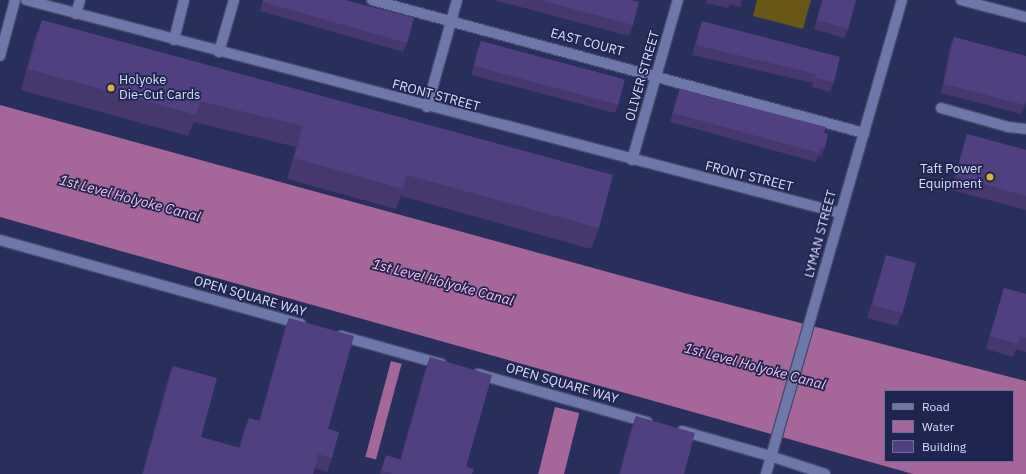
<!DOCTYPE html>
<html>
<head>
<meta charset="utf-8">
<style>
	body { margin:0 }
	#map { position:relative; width:1026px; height:474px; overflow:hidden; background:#282f5a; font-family:"IBM Plex Sans",sans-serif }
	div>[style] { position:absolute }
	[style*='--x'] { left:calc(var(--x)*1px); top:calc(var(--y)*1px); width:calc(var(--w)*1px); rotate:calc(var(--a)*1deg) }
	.green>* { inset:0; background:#685715 }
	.water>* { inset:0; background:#a46798; transform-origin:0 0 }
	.roads { filter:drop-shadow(1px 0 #454b6f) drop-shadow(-1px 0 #454b6f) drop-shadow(0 1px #454b6f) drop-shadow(0 -1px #454b6f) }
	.lane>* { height:10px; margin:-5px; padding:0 5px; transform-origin:5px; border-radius:5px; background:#6d78a9 }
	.street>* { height:10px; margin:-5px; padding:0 5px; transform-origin:5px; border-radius:5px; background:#6d78a9 }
	.secondary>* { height:10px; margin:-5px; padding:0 5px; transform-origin:5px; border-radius:5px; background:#6d78a9 }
	.wall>* { inset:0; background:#46376d }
	.building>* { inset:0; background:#51407f; transform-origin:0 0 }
	.dots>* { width:11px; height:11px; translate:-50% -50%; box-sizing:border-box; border:2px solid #1f254f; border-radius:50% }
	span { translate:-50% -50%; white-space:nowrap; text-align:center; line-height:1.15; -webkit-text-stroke:3.5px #1f254f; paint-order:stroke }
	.street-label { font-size:13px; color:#d8e0fb }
	.poi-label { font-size:13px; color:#d8e0fb }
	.left { translate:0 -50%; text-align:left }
	.right { translate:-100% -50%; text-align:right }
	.water-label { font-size:14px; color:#f6c2eb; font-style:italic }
	.legend { position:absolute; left:884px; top:390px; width:130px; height:72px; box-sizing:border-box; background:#1f254f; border:1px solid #697094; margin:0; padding:5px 7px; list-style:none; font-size:12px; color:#d8e0fb }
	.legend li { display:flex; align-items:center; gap:8px; height:20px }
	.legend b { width:20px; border:1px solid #697094 }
</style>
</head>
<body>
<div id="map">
	<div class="green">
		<div style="clip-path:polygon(757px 0,811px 0,803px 29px,753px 16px)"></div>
	</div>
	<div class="water">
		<div style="clip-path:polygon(evenodd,0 105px,688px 294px,1026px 381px,1026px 474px,913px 474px,0 217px,0 105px,885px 391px,1013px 391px,1013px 461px,885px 461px,885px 391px)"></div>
		<div style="left:391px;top:361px;width:11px;height:99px;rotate:15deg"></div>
		<div style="left:555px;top:407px;width:25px;height:70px;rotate:14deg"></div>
	</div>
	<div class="roads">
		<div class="lane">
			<div style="--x:372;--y:0;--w:510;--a:15.13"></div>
			<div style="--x:76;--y:14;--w:15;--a:-74"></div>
			<div style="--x:174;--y:40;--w:41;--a:-76"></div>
			<div style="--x:941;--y:108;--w:70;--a:15.8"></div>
			<div style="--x:1008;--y:127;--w:18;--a:6"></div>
			<div style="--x:770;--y:456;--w:58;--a:18.1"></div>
		</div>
		<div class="street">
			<div style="--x:26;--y:0;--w:841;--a:14.66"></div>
			<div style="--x:961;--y:0;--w:67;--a:14.7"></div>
			<div style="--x:219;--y:52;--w:54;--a:-73.9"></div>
			<div style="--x:427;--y:107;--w:111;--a:-74.3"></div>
			<div style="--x:632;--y:160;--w:166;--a:-74"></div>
			<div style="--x:0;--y:240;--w:312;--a:15.6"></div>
			<div style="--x:341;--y:336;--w:104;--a:15.6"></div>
			<div style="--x:478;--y:374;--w:176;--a:15.9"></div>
			<div style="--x:682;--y:431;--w:91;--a:15.9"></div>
		</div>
		<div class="secondary">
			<div style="--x:0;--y:56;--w:58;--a:-75"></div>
			<div style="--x:766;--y:474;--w:493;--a:-74"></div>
		</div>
	</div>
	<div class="wall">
		<div style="clip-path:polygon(263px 0,345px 0,407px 43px,403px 52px,260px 11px)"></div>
		<div style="clip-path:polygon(494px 0,631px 0,633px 25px,629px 36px)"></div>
		<div style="clip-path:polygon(707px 0,742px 0,740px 7px,730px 4px,728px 8px,706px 3px)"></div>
		<div style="clip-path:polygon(822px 0,856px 0,848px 29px,844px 38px,814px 29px)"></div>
		<div style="clip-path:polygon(42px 20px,599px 228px,591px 249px,401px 196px,396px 209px,287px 179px,296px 147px,194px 122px,188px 136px,21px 90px,34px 41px)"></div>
		<div style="clip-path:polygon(702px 21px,834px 82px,830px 92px,812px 87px,813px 83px,692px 55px,699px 30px)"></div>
		<div style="clip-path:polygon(954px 37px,1025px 105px,1021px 114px,941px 93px,950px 46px)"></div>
		<div style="clip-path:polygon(481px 41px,619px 104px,615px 113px,471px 75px,477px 50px)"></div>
		<div style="clip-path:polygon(680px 89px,824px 133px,825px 148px,821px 157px,818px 156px,816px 162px,670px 122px,676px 99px)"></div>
		<div style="clip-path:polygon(967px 134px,1026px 150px,1026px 210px,951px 190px,963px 147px)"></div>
		<div style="clip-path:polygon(886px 255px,902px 313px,897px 326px,867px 318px,882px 268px)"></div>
		<div style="clip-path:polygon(1004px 288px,1026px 294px,1026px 352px,1016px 349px,1013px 357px,986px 349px,1000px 301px)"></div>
		<div style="clip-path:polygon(289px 318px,328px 429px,332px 458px,327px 472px,314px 468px,313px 474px,142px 474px,168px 379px,173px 366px,201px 437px,239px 448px,244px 431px,249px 418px,259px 421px,284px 331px)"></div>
		<div style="clip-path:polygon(430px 357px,466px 467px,472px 474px,380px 474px,386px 455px,400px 460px,425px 370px)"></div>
		<div style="clip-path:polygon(636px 416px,684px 474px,619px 474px,631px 429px)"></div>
	</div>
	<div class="building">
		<div style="clip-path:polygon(263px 0,345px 0,414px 18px,407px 43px,263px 2px)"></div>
		<div style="clip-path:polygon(539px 0,631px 0,639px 2px,633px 25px)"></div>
		<div style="clip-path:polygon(823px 0,856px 0,848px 29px,817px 20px)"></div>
		<div style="clip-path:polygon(42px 20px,613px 175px,599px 228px,407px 175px,403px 189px,294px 158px,303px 126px,200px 101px,196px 115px,28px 69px)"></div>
		<div style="clip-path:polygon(702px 21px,840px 57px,834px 82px,815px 78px,816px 74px,696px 45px)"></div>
		<div style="clip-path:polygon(954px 37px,1026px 56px,1026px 100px,1025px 105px,944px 84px)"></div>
		<div style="left:481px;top:41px;width:149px;height:26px;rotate:15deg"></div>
		<div style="clip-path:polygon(680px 89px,826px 127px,824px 133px,828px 134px,825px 148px,821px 147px,819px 153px,673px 113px)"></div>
		<div style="clip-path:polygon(967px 134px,1026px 150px,1026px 196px,956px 176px)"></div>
		<div style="left:886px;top:255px;width:31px;height:52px;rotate:15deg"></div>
		<div style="clip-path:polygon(1004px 288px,1026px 294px,1026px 338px,1020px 336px,1018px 344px,990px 336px)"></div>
		<div style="clip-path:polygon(289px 318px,354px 336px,328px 429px,339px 432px,332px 458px,318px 454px,313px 474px,143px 474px,173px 366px,217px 378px,201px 437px,240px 448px,249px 418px,260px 421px)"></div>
		<div style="clip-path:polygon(430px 357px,492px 375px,466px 467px,474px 469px,472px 474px,393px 474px,382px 470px,386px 455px,401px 460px)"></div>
		<div style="clip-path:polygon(636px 416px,695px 433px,684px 474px,620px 474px)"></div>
	</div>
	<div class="dots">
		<div style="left:111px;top:88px;background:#d6b534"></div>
		<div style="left:990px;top:177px;background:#d6b534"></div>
	</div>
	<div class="street-label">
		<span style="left:587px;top:43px;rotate:15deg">EAST COURT</span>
		<span style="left:643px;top:76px;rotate:-74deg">OLIVER STREET</span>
		<span style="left:436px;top:96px;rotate:15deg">FRONT STREET</span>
		<span style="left:749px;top:177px;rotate:14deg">FRONT STREET</span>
		<span style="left:821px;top:234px;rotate:-75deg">LYMAN STREET</span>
		<span style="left:250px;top:297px;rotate:16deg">OPEN SQUARE WAY</span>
		<span style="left:562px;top:384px;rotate:16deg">OPEN SQUARE WAY</span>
	</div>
	<div class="poi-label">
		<span class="left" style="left:119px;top:88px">Holyoke<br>Die-Cut Cards</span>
		<span class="right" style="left:982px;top:177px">Taft Power<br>Equipment</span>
	</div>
	<div class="water-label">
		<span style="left:130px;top:198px;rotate:15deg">1st Level Holyoke Canal</span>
		<span style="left:443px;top:282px;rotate:15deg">1st Level Holyoke Canal</span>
		<span style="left:755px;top:366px;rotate:15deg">1st Level Holyoke Canal</span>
	</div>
	<ul class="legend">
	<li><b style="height:5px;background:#6d78a9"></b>Road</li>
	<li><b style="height:11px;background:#a46798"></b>Water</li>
	<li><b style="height:11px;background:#51407f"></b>Building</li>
	</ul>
</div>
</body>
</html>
